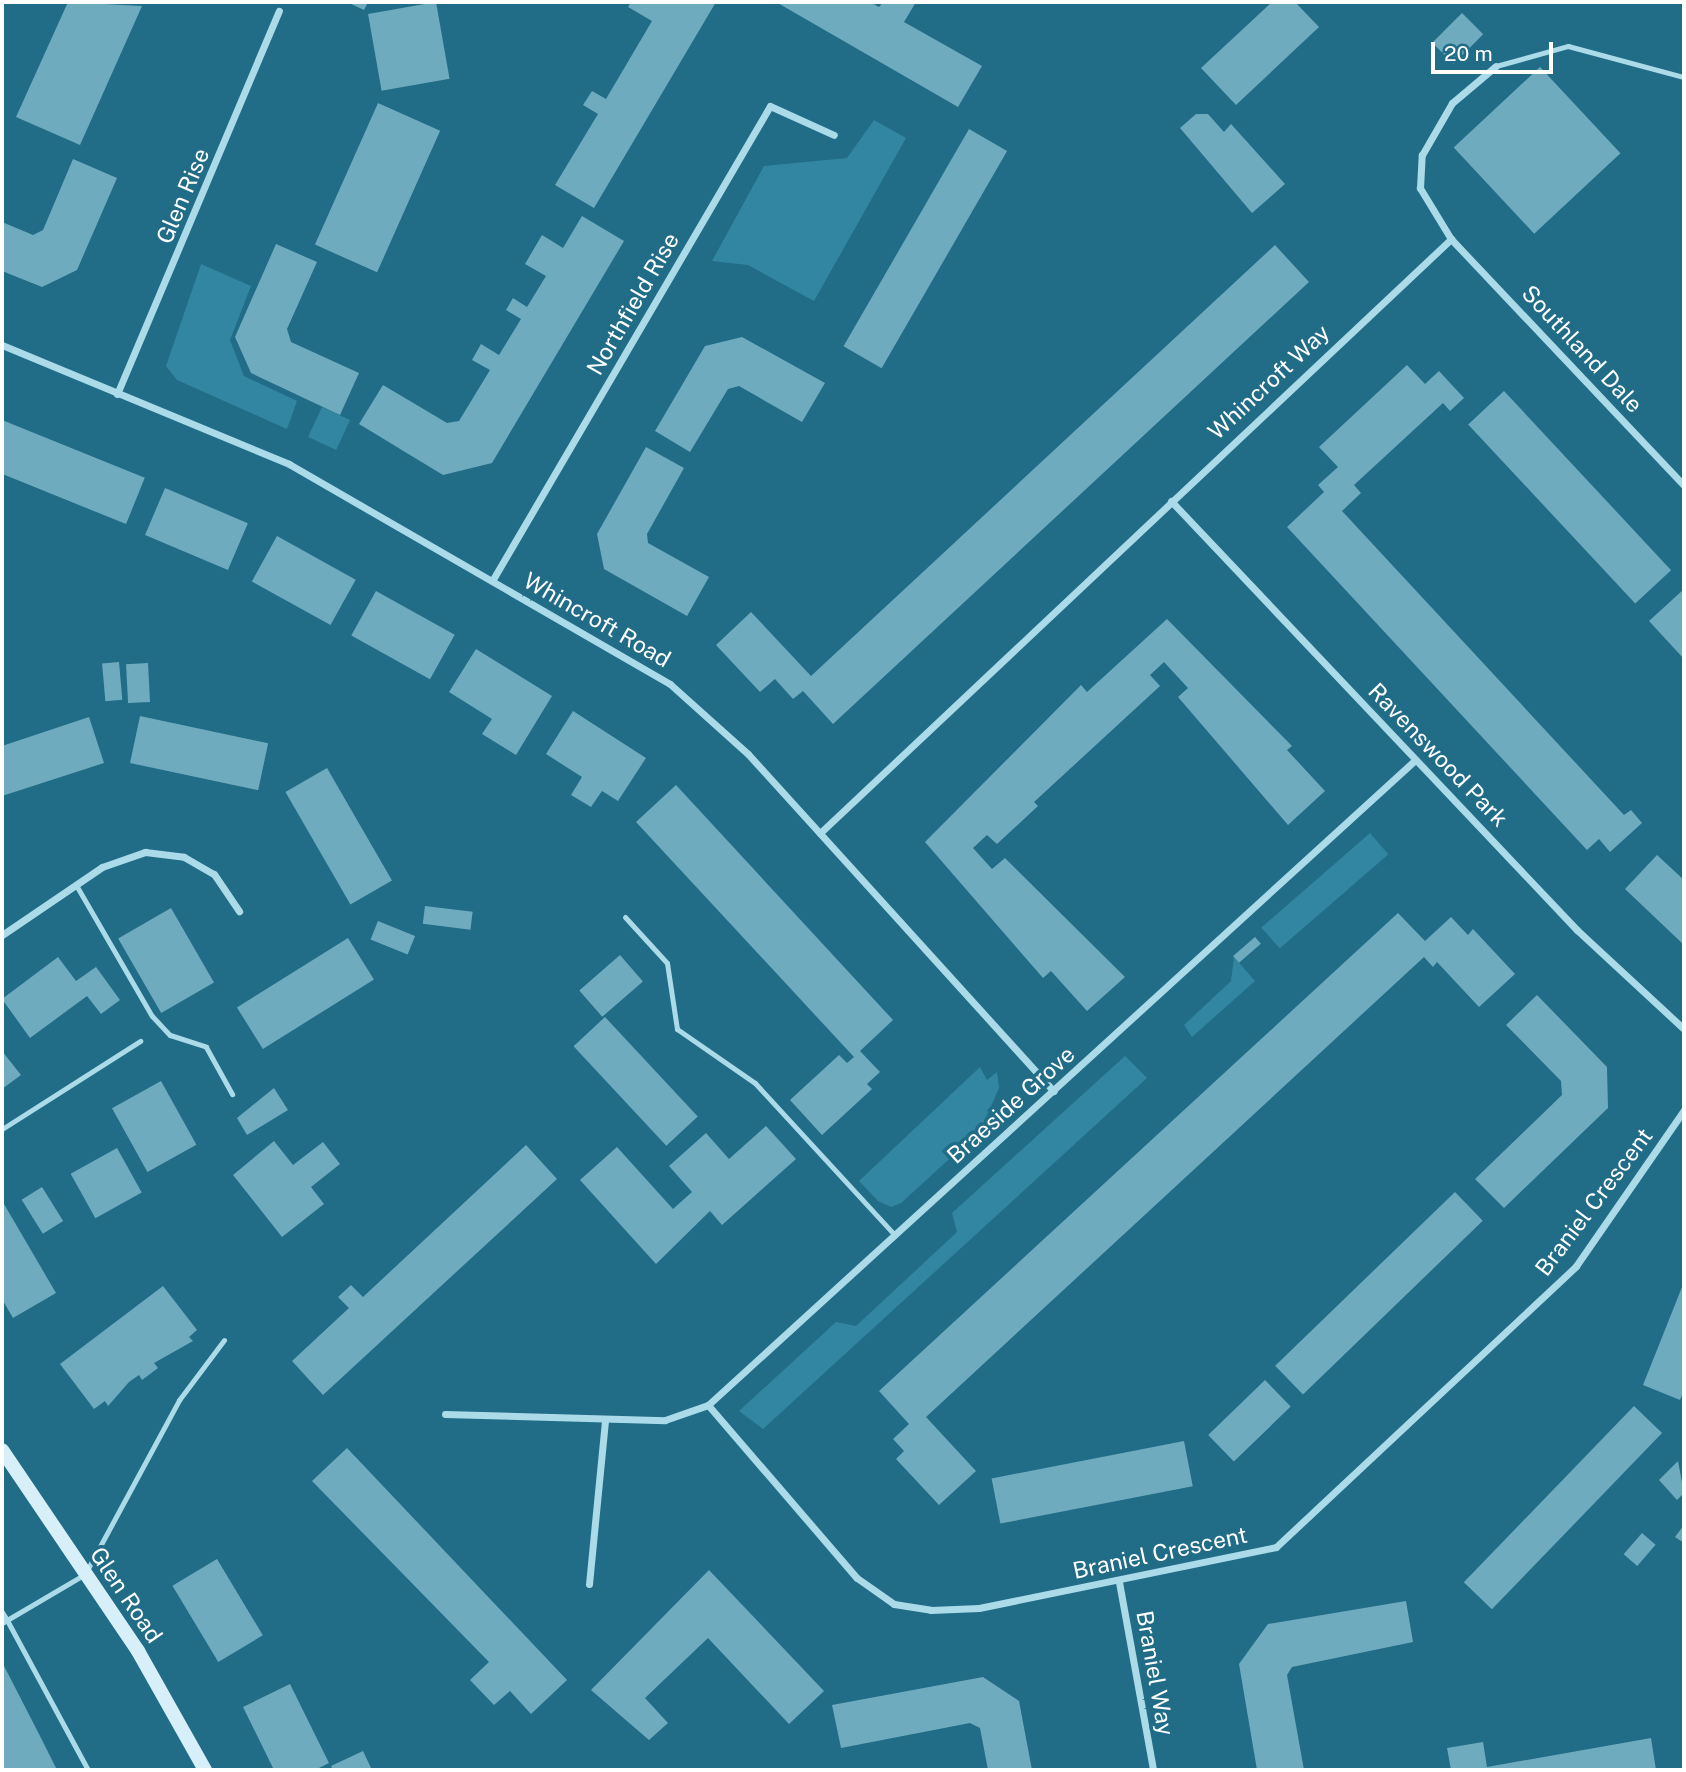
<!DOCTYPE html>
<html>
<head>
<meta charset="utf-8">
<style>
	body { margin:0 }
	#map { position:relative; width:1686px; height:1772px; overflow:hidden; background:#216c86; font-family:"Public Sans",sans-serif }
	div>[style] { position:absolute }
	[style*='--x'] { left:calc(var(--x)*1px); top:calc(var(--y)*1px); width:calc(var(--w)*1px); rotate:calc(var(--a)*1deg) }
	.green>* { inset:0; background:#3286a2; transform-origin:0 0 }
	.building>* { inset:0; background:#6fabbf; transform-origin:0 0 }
	.lane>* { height:5px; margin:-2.5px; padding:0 2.5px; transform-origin:2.5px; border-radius:2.5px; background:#abdae9 }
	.street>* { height:7px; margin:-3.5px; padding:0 3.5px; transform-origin:3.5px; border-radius:3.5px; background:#abdae9 }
	.secondary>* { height:14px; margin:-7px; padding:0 7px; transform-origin:7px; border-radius:7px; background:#d6eff8 }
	span { translate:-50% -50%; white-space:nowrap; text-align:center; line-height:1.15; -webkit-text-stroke:7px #216c86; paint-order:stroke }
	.street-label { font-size:23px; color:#fff }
	.frame { position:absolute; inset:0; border:4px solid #fff; pointer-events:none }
	.scale { position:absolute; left:1431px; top:42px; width:122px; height:32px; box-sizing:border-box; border:4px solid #fff; border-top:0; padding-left:9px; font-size:21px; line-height:24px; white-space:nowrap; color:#fff; -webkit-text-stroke:5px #216c86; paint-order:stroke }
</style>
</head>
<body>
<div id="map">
	<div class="green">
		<div style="clip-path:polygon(874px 120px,906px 138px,814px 301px,748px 265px,712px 261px,764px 166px,847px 158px)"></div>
		<div style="clip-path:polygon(201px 264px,251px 286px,230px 340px,244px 376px,297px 401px,287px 429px,177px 380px,166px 366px)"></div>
		<div style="left:322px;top:407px;width:31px;height:33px;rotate:25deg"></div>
		<div style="left:1370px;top:833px;width:28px;height:144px;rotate:49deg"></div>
		<div style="clip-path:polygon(1234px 957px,1255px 981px,1192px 1037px,1184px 1025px,1231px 981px)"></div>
		<div style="clip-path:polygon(1125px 1056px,1147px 1078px,763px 1429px,739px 1411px,836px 1322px,856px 1326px,957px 1232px,952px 1213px)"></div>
		<div style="clip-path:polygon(980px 1067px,987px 1080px,997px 1072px,999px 1088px,980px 1131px,901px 1203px,891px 1207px,878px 1201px,859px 1181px)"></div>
	</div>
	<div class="building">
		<div style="clip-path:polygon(68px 2px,142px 6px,80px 145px,16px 117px)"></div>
		<div style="clip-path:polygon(347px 2px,368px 2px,364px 10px)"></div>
		<div style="left:436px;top:2px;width:78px;height:69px;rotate:80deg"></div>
		<div style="clip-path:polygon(631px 2px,716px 2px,594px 208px,555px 185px,598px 114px,583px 105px,592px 91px,606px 99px,652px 21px,628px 7px)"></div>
		<div style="clip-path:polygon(776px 2px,870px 2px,879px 7px,883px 2px,916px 2px,904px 22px,982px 66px,958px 107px)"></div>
		<div style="clip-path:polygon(1272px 2px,1295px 2px,1319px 27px,1236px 105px,1201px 68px)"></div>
		<div style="left:1462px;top:13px;width:30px;height:42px;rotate:45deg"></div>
		<div style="left:1540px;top:67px;width:118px;height:118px;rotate:47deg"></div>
		<div style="left:378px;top:103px;width:68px;height:155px;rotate:24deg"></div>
		<div style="clip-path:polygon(1196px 114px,1208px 114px,1224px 132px,1231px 124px,1285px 184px,1252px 213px,1180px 128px)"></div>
		<div style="left:969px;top:129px;width:44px;height:251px;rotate:30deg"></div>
		<div style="clip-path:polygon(73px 159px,117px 178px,77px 270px,42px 287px,2px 271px,2px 222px,33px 235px,43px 230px)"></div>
		<div style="clip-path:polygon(582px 216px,624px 241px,492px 463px,443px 475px,359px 424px,383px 385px,447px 423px,459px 421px,490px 370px,472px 360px,481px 344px,499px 355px,521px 319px,506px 310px,513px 298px,527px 307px,546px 276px,525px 264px,542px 235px,563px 248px)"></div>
		<div style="clip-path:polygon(276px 244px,317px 262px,287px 329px,291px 342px,359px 373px,340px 415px,251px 373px,235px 337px)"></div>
		<div style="clip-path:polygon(1275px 245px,1309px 282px,833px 724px,803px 691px,793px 699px,775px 679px,760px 692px,716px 645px,751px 612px,811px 676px)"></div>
		<div style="clip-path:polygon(742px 337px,825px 383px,802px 422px,739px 386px,728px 389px,690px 452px,655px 431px,705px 346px)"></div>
		<div style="clip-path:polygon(1407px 365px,1425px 384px,1439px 371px,1464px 398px,1450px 411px,1443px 403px,1354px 485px,1361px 493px,1342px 511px,1624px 815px,1631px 810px,1642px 823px,1610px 852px,1599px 839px,1587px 850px,1287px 527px,1324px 492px,1318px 485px,1338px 467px,1319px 447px)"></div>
		<div style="left:1504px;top:391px;width:245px;height:49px;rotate:47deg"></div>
		<div style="left:2px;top:420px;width:154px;height:50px;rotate:22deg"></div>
		<div style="clip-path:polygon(646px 447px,684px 468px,647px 534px,648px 543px,709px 577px,687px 616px,604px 569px,597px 534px)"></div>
		<div style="left:165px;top:488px;width:90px;height:51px;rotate:23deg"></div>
		<div style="left:277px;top:536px;width:90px;height:52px;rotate:29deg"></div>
		<div style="clip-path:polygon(1684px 589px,1684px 659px,1649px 621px)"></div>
		<div style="left:376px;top:591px;width:90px;height:51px;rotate:29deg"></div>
		<div style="clip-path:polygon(1167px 619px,1292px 746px,1287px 750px,1325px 791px,1288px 825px,1178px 697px,1188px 688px,1164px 662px,1150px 675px,1160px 686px,1034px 802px,1038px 806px,997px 844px,987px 835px,973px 848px,992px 869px,1005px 858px,1125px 977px,1087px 1011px,1051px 971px,1043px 978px,925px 842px,1081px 685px,1087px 692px)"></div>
		<div style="clip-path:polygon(476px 649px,552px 696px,516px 755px,482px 734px,492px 719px,449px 692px)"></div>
		<div style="left:119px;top:662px;width:38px;height:17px;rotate:85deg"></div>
		<div style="left:148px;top:663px;width:39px;height:22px;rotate:87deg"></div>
		<div style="clip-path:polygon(573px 711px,646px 758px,618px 801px,602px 791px,591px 807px,571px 795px,582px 777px,546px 754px)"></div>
		<div style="left:140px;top:716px;width:131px;height:48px;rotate:12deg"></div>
		<div style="clip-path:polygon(89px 717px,104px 763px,2px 796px,2px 746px)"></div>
		<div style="left:327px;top:768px;width:130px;height:48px;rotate:60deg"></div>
		<div style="clip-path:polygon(676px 785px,893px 1020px,860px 1051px,880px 1072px,867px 1084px,872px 1089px,822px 1135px,790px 1100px,839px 1055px,847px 1063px,854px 1057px,636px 822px)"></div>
		<div style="clip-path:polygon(1657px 855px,1684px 880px,1684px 945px,1625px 889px)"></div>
		<div style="left:425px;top:906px;width:48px;height:18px;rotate:7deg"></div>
		<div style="left:171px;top:908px;width:86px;height:61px;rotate:60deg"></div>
		<div style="clip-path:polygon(1398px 913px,1425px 941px,1451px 917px,1468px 935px,1473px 929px,1515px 974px,1479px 1007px,1437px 962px,1433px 967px,1424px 957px,926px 1417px,976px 1471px,939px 1505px,896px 1459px,904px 1451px,893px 1439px,909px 1424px,879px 1391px)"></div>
		<div style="left:378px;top:921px;width:40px;height:20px;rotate:22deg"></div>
		<div style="left:1255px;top:937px;width:9px;height:29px;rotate:49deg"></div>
		<div style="left:348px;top:938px;width:49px;height:131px;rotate:58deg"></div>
		<div style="left:620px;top:955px;width:35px;height:54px;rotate:49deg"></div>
		<div style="clip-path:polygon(58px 957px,76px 981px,96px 967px,120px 1000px,101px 1014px,87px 996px,30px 1038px,2px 999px)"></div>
		<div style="clip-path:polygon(1537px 995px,1607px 1067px,1608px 1108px,1504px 1208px,1475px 1179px,1562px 1095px,1561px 1081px,1506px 1025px)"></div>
		<div style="left:605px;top:1017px;width:136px;height:43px;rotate:47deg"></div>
		<div style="clip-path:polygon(2px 1051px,21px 1075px,2px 1089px)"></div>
		<div style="left:161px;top:1081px;width:73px;height:56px;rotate:61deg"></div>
		<div style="clip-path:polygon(274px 1088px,288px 1110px,247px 1135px,237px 1118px)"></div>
		<div style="clip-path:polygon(766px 1126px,796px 1159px,722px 1225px,710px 1211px,656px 1264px,580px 1180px,617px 1147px,673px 1209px,692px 1192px,669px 1166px,706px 1133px,729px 1159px)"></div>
		<div style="clip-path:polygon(274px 1141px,293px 1165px,323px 1142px,340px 1164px,311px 1187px,324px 1204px,282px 1237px,233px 1175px)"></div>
		<div style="clip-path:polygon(526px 1145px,557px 1179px,323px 1395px,292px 1361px,349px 1308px,338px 1297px,351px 1285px,363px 1297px)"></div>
		<div style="left:117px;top:1148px;width:51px;height:53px;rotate:61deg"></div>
		<div style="left:42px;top:1187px;width:40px;height:24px;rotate:58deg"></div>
		<div style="left:1455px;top:1192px;width:40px;height:250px;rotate:46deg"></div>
		<div style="clip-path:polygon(4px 1204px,56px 1293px,13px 1318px,2px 1299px)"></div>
		<div style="clip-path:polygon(1684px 1282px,1684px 1390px,1680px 1400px,1643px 1385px)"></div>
		<div style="clip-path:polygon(163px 1286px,197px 1330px,189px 1337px,193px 1341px,154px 1363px,158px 1368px,142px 1380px,139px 1375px,129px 1382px,108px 1406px,105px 1401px,94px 1409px,60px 1364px)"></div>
		<div style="left:1265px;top:1380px;width:37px;height:79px;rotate:46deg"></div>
		<div style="left:1634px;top:1406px;width:39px;height:245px;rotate:44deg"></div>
		<div style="left:1184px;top:1441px;width:46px;height:196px;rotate:79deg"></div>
		<div style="clip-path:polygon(347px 1448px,567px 1680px,531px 1714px,510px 1691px,494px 1705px,470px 1680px,489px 1662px,312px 1481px)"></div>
		<div style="clip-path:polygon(1678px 1461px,1684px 1493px,1677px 1500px,1659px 1480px)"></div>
		<div style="clip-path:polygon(1684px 1525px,1684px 1543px,1675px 1537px)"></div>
		<div style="left:1642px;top:1533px;width:18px;height:28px;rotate:41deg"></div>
		<div style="left:217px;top:1559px;width:89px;height:52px;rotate:59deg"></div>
		<div style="clip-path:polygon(709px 1570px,824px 1691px,789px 1724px,708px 1638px,645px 1698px,668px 1723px,649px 1740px,591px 1690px)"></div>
		<div style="clip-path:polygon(1406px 1601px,1413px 1642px,1292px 1667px,1287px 1675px,1304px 1770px,1257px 1770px,1239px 1664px,1268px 1624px)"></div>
		<div style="clip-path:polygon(2px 1662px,40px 1736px,57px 1770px,2px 1770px)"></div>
		<div style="clip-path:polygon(983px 1677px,1019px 1701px,1032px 1770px,988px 1770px,980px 1728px,970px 1723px,841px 1748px,832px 1705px)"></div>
		<div style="clip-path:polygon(290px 1684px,329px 1763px,315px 1770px,274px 1770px,243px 1707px)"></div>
		<div style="clip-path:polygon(1651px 1738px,1656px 1770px,1451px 1770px,1447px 1748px,1483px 1742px,1487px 1767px)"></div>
		<div style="clip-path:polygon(363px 1751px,372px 1770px,333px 1770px,331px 1766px)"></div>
	</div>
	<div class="lane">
		<div style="--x:1496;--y:66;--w:75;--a:-15.5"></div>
		<div style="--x:1568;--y:46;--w:120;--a:15"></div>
		<div style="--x:76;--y:885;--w:151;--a:59.9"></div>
		<div style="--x:152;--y:1016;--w:26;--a:47"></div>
		<div style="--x:170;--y:1035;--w:38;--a:18"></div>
		<div style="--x:206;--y:1047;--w:54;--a:61"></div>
		<div style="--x:625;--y:917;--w:62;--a:47.6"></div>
		<div style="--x:667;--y:963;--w:67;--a:81.4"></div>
		<div style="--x:677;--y:1029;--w:95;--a:34.7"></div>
		<div style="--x:755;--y:1083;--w:207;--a:47.4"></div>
		<div style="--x:2;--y:1129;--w:164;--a:-32.5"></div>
		<div style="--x:2;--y:1612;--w:9;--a:58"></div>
		<div style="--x:7;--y:1620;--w:6;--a:149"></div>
		<div style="--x:88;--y:1770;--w:170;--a:-118.4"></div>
		<div style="--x:7;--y:1620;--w:91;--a:-30.5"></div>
		<div style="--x:85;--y:1574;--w:198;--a:-61.6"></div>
		<div style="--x:179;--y:1400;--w:75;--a:-53.1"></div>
	</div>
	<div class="street">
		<div style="--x:1451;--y:239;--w:339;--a:46.6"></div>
		<div style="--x:2;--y:345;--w:311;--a:22.5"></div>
		<div style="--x:289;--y:464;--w:440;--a:30"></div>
		<div style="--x:670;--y:684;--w:105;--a:41.9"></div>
		<div style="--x:748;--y:754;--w:455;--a:47.8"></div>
		<div style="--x:117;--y:394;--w:416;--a:-67.1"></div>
		<div style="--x:1171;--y:501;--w:591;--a:46.58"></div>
		<div style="--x:1577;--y:930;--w:146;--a:42.8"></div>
		<div style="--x:492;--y:581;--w:550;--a:-59.66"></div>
		<div style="--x:770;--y:106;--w:70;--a:24.4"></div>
		<div style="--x:820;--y:833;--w:867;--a:-43.27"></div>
		<div style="--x:1451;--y:239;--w:60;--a:-121.3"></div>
		<div style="--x:1420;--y:188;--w:33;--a:-87"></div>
		<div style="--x:1422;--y:155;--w:60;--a:-60"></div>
		<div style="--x:1452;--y:103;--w:57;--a:-40.1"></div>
		<div style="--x:2;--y:935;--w:121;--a:-34.2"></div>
		<div style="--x:102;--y:867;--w:46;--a:-19.2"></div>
		<div style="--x:145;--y:852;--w:39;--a:7"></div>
		<div style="--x:184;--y:857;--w:34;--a:30"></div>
		<div style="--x:214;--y:874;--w:45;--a:56"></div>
		<div style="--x:708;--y:1405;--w:228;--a:49.3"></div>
		<div style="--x:857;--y:1578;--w:45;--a:35.1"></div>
		<div style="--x:894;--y:1604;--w:37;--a:9"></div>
		<div style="--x:931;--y:1610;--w:48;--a:-2.4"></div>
		<div style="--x:979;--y:1608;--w:303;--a:-11.6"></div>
		<div style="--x:1276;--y:1547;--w:411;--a:-43.1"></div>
		<div style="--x:1576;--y:1266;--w:190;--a:-55.3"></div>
		<div style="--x:445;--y:1414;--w:220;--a:1.6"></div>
		<div style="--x:665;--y:1420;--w:46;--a:-19.2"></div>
		<div style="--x:708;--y:1405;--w:957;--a:-42.37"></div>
		<div style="--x:1119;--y:1582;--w:191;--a:79.7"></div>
		<div style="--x:589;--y:1584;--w:164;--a:-84.4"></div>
	</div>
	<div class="secondary">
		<div style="--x:2;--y:1450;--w:243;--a:55.9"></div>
		<div style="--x:138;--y:1651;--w:137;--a:60.6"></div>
	</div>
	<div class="street-label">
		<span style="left:183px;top:196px;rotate:-67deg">Glen Rise</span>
		<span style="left:633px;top:304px;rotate:-60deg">Northfield Rise</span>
		<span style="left:1582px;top:349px;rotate:47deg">Southland Dale</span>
		<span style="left:1269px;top:382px;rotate:-43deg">Whincroft Way</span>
		<span style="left:597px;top:620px;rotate:30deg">Whincroft Road</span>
		<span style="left:1438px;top:755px;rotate:46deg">Ravenswood Park</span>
		<span style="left:1011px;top:1105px;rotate:-42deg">Braeside Grove</span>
		<span style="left:1594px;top:1202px;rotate:-53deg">Braniel Crescent</span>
		<span style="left:1160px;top:1553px;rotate:-12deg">Braniel Crescent</span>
		<span style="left:126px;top:1595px;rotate:56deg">Glen Road</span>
		<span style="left:1155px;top:1673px;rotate:80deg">Braniel Way</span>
	</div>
	<div class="frame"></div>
	<div class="scale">20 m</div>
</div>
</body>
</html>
